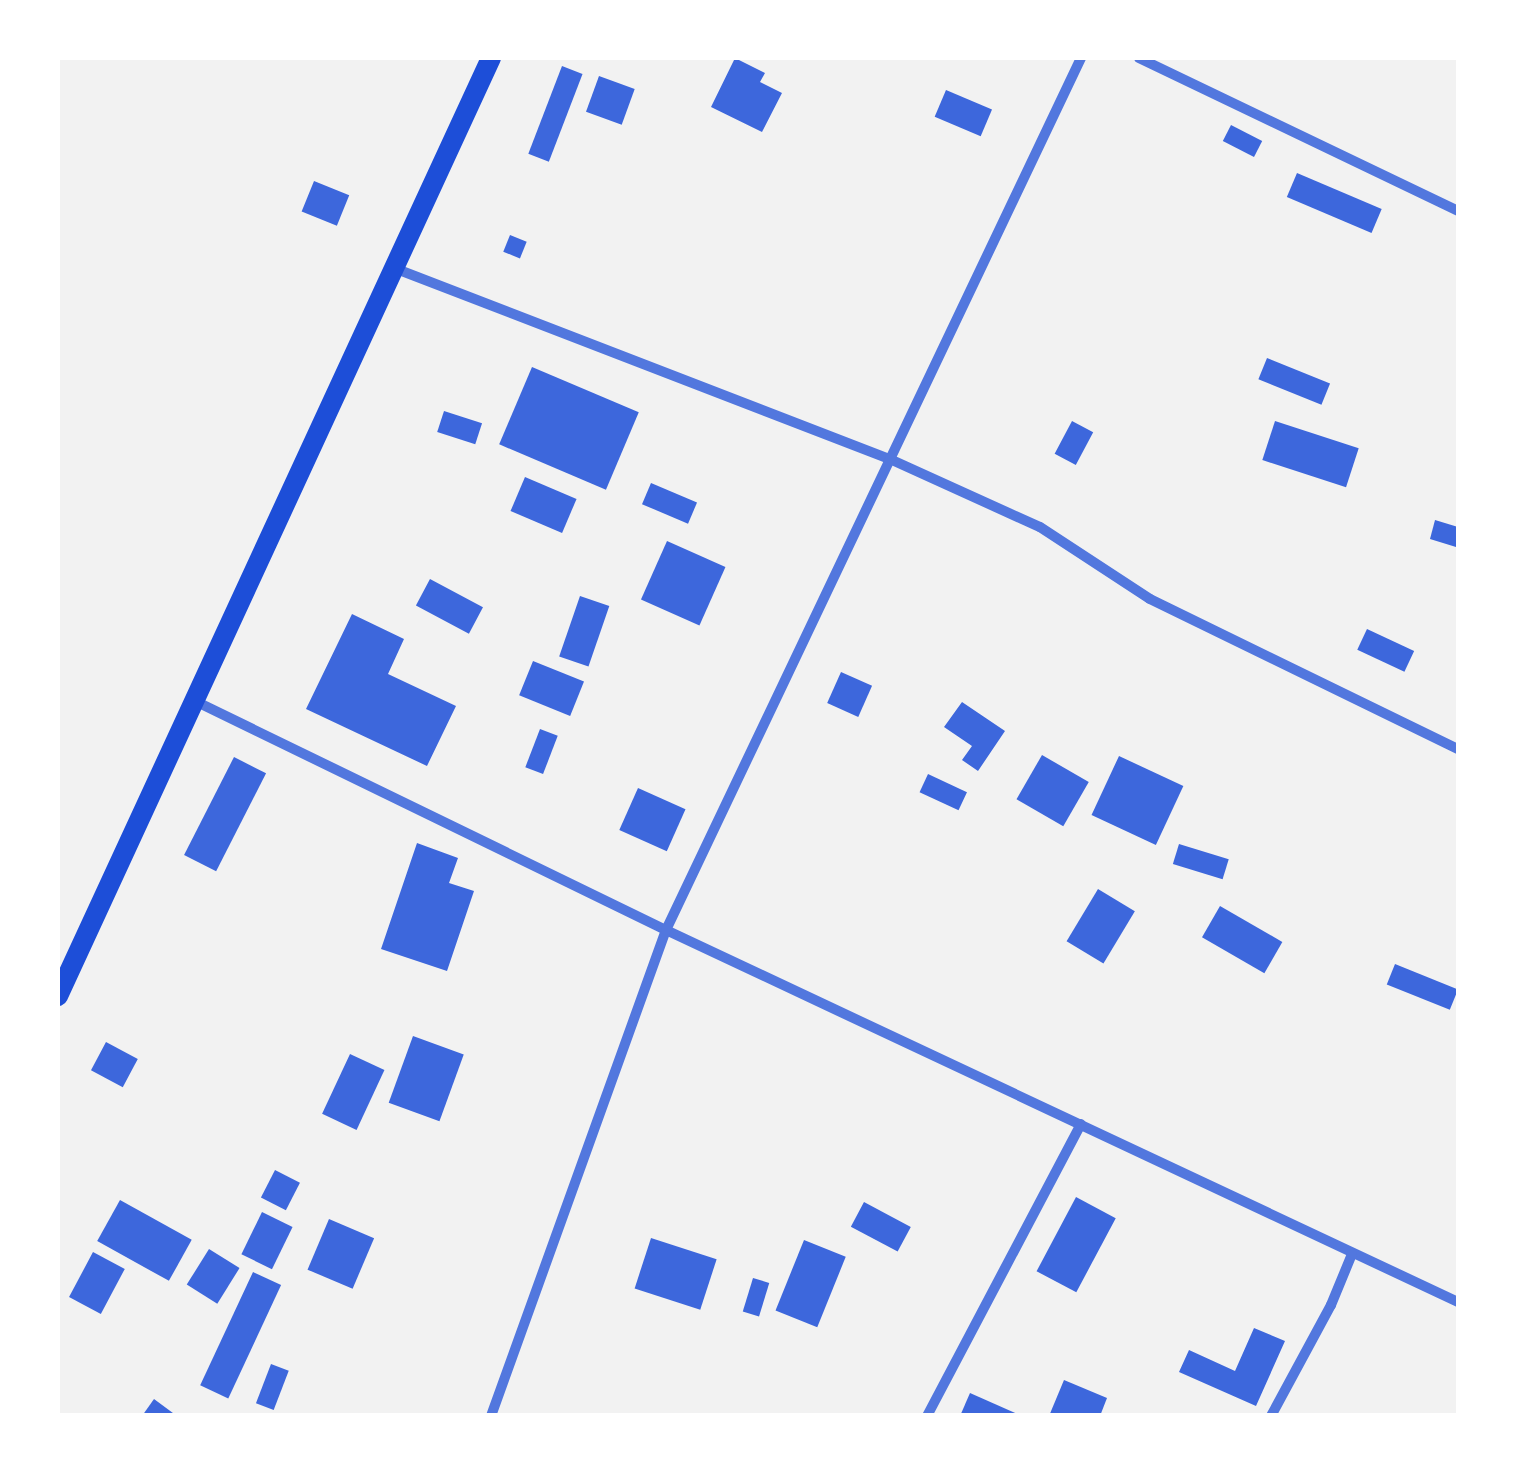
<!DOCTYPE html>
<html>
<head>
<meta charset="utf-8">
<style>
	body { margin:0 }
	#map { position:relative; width:1516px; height:1473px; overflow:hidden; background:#f2f2f2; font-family:"DejaVu Sans",sans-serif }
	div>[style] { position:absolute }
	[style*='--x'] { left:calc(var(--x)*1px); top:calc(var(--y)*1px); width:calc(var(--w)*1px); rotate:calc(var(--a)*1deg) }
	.building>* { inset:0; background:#3d67dc; transform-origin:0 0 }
	.minor>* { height:10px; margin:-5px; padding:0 5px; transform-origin:5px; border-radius:5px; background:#5277de }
	.secondary>* { height:20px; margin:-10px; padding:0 10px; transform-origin:10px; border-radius:10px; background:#1d4ed8 }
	span { translate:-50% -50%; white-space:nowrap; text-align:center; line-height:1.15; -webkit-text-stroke:10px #fff; paint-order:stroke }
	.frame { position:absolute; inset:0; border:60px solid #fff; pointer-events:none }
</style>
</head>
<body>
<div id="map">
	<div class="building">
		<div style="clip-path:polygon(735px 58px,765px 73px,760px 82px,782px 93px,762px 132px,711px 107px)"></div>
		<div style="left:562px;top:66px;width:22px;height:94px;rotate:21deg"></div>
		<div style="left:599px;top:76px;width:38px;height:38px;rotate:20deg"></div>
		<div style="left:946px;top:90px;width:50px;height:29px;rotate:23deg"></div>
		<div style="left:1231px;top:125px;width:35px;height:18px;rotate:27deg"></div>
		<div style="left:1297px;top:173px;width:92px;height:26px;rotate:23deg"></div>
		<div style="left:314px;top:181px;width:38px;height:33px;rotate:22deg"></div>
		<div style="left:510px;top:235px;width:18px;height:18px;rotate:22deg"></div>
		<div style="left:1267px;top:358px;width:68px;height:23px;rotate:22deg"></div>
		<div style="left:532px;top:367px;width:116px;height:84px;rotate:23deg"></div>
		<div style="left:444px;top:411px;width:40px;height:22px;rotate:18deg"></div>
		<div style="left:1072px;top:421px;width:24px;height:37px;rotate:28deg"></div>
		<div style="left:1275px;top:421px;width:88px;height:41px;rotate:18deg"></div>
		<div style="left:525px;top:477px;width:56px;height:37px;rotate:23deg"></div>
		<div style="left:651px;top:483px;width:50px;height:23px;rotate:23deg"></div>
		<div style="clip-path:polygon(1435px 520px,1458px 527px,1456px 547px,1430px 539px)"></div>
		<div style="left:667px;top:541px;width:64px;height:64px;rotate:24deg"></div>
		<div style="left:430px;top:579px;width:60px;height:30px;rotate:28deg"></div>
		<div style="left:580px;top:596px;width:31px;height:64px;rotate:19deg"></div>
		<div style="clip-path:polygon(352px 614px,404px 639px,388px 674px,456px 706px,427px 766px,306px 709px)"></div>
		<div style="left:1367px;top:629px;width:52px;height:23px;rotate:25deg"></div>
		<div style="left:533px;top:661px;width:55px;height:37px;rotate:22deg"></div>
		<div style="left:841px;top:672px;width:34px;height:34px;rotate:24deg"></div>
		<div style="clip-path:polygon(962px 702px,1005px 731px,978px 771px,962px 760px,972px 746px,944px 727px)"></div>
		<div style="left:540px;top:729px;width:19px;height:41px;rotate:21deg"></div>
		<div style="left:1042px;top:755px;width:54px;height:51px;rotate:30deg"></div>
		<div style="left:1119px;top:756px;width:71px;height:65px;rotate:25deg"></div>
		<div style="left:234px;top:757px;width:36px;height:110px;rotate:27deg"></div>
		<div style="left:928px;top:774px;width:43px;height:20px;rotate:25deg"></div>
		<div style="left:638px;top:788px;width:52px;height:46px;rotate:24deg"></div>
		<div style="clip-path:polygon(417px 843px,458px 858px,449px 883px,474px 891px,447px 971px,381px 949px)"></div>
		<div style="left:1179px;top:844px;width:52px;height:21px;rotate:17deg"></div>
		<div style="left:1098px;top:889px;width:43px;height:61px;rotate:31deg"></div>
		<div style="left:1220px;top:906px;width:72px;height:36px;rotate:30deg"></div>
		<div style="left:1395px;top:964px;width:68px;height:22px;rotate:22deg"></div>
		<div style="left:413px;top:1036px;width:54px;height:71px;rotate:20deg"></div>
		<div style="left:106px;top:1042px;width:36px;height:32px;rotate:28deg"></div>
		<div style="left:350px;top:1054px;width:38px;height:66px;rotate:25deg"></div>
		<div style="left:275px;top:1170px;width:28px;height:31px;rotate:27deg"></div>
		<div style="left:1076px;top:1197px;width:45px;height:84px;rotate:28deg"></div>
		<div style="left:120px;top:1200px;width:82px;height:47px;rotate:29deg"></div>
		<div style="left:864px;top:1202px;width:53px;height:28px;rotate:28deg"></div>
		<div style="left:262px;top:1212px;width:34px;height:47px;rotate:26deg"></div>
		<div style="left:329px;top:1219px;width:49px;height:55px;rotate:23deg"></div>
		<div style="left:651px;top:1238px;width:69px;height:53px;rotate:18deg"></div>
		<div style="left:804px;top:1240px;width:45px;height:76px;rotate:22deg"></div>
		<div style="left:209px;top:1249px;width:36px;height:42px;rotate:32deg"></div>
		<div style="left:93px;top:1252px;width:36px;height:51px;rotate:28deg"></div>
		<div style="left:253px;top:1272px;width:31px;height:125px;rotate:25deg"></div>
		<div style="left:753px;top:1278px;width:17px;height:35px;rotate:17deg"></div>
		<div style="clip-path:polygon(1254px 1328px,1285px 1341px,1256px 1406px,1179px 1372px,1189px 1350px,1235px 1371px)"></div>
		<div style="left:271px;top:1364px;width:19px;height:42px;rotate:21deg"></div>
		<div style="clip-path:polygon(1064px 1380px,1107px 1398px,1100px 1416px,1049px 1416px)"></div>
		<div style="clip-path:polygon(970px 1393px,1022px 1416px,960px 1416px)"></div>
		<div style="clip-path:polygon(154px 1399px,177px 1416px,142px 1416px)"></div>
	</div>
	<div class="minor">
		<div style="--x:1139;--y:58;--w:354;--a:25.6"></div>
		<div style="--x:394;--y:268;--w:534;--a:21.08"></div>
		<div style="--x:892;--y:460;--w:162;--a:24.4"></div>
		<div style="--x:1040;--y:527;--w:131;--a:33.2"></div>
		<div style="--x:1150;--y:599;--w:343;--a:26"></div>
		<div style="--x:195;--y:701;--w:524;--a:25.93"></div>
		<div style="--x:666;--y:930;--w:875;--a:25.16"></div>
		<div style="--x:491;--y:1416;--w:517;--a:-70.2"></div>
		<div style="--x:666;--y:930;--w:966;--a:-64.55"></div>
		<div style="--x:927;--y:1416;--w:330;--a:-62.2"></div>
		<div style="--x:1271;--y:1416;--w:126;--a:-61.6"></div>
		<div style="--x:1331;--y:1305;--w:55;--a:-67.6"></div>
	</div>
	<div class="secondary">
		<div style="--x:58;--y:996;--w:1033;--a:-65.22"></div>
	</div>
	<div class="frame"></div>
</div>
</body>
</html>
